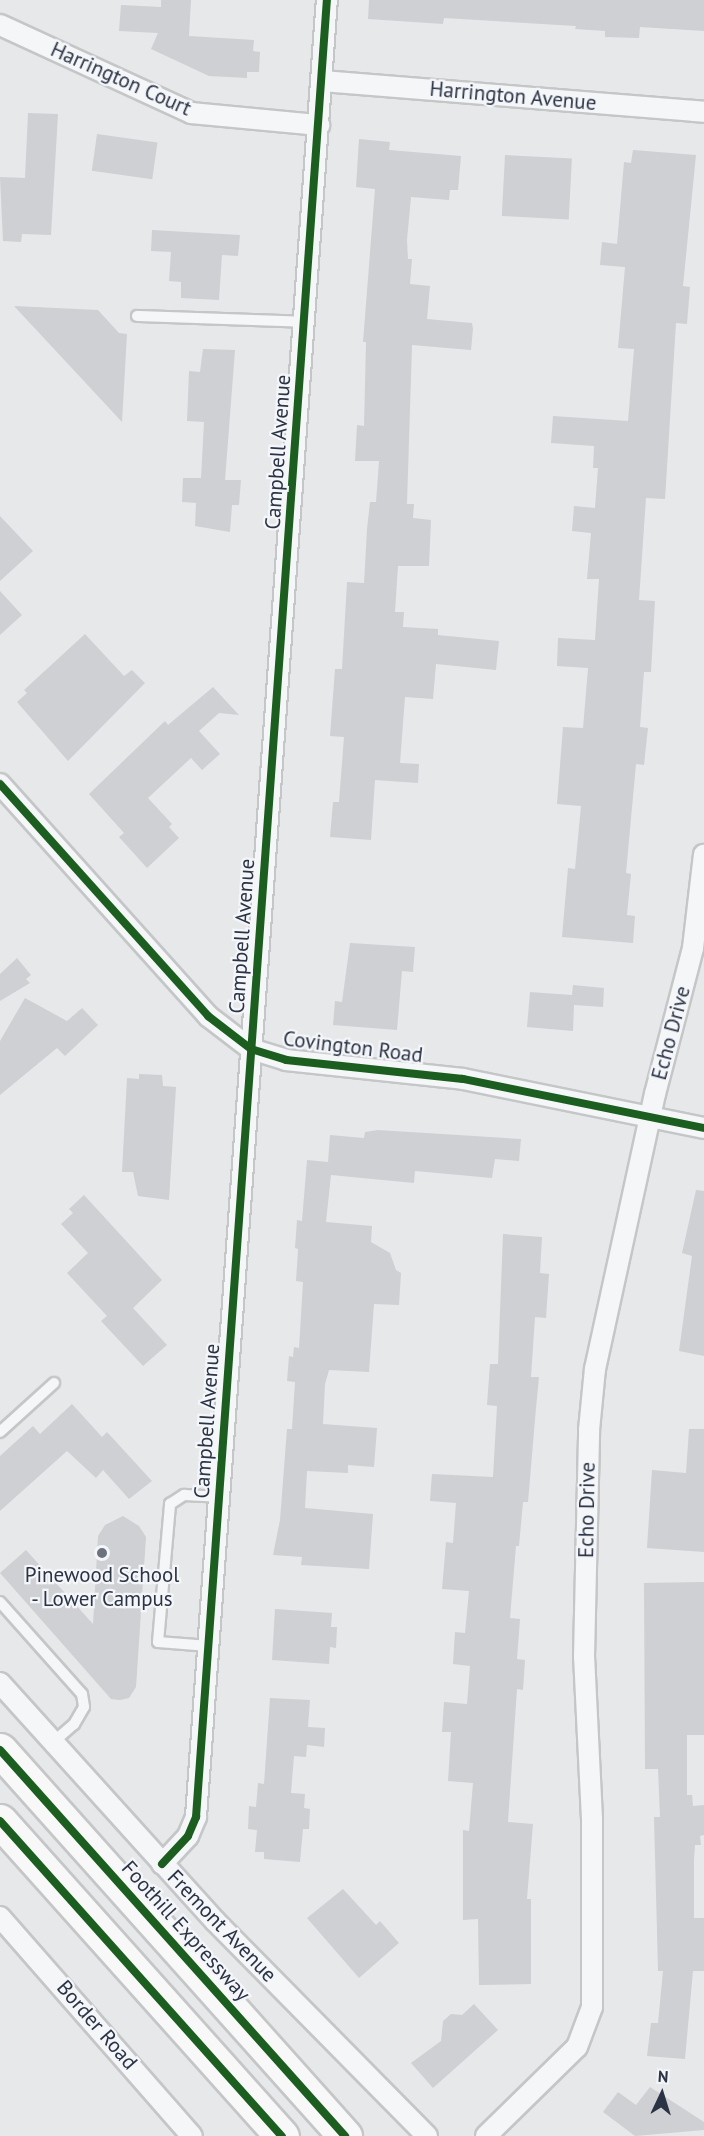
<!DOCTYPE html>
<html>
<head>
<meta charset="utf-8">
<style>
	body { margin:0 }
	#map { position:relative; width:704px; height:2136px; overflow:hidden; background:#e6e8ea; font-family:"PT Sans",sans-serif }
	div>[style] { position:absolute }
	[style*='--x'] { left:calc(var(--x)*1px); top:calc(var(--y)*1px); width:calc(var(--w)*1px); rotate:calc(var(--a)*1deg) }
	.building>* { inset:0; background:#ced0d3; transform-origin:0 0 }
	.roads { filter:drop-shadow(2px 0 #c4c6c8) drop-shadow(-2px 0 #c4c6c8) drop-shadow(0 2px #c4c6c8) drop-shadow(0 -2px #c4c6c8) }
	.lane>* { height:10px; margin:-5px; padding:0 5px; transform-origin:5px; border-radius:5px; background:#f5f6f7 }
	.street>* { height:20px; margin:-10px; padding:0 10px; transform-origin:10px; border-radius:10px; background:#f5f6f7 }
	.highway>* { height:33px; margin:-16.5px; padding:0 16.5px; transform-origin:16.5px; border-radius:16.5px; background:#f8f8f8 }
	.cycleway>* { height:8px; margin:-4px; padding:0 4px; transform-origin:4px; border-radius:4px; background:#1b5e20 }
	.dots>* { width:16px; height:16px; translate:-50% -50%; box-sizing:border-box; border:3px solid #f4f6f9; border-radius:50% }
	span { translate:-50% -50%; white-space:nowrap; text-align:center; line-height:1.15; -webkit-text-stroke:4.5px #f4f6f9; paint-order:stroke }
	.street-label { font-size:21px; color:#2b3445 }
	.poi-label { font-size:21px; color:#2b3445 }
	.north { position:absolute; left:632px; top:2064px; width:60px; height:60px; -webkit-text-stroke:4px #f4f6f9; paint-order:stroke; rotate:4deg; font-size:16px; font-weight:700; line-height:24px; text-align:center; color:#2b3445 }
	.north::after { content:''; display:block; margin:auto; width:21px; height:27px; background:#2b3445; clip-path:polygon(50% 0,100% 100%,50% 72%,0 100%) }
</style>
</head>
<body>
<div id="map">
	<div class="building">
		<div style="clip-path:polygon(161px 0,191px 0,189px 36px,254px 40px,253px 51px,260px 52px,259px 72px,247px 72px,247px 78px,209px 76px,151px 49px,158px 33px,119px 31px,121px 5px,161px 7px)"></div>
		<div style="clip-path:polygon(369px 0,704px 0,704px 31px,640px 27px,639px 38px,605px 37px,605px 31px,575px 29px,576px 26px,444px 18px,443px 24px,368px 19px)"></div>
		<div style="clip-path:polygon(28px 113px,58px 114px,51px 235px,22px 234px,21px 242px,3px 241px,0 177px,25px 178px)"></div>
		<div style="left:97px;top:134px;width:61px;height:37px;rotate:8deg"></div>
		<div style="clip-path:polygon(359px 139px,390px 142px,389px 150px,461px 156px,458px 190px,450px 190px,449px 200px,411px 197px,407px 240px,408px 259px,412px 259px,410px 284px,430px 286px,427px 319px,472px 323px,473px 329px,471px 350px,412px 345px,407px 504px,414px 504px,413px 518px,431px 520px,429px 566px,398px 566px,395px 612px,404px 612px,403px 627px,438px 629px,438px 635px,499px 641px,496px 670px,436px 664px,433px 699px,405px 697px,400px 763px,419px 764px,418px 783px,375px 780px,371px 840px,330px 837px,333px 802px,339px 802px,344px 737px,330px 736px,335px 669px,342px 669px,347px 582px,364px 583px,367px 529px,370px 502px,376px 502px,379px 461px,355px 461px,357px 425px,364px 426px,366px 342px,363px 342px,375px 189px,356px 187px)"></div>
		<div style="clip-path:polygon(633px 150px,696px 155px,683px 286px,690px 287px,687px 324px,676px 323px,665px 499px,646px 498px,639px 600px,655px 601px,651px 672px,644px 672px,640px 727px,648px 728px,644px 765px,636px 764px,626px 873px,631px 874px,627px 915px,635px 916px,633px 943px,562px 937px,568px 868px,575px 869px,581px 806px,557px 804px,563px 727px,583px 728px,588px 668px,557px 666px,558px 638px,595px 640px,599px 579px,587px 579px,591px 533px,572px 531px,574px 506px,595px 508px,598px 468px,593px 468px,594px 446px,551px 443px,553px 416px,628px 421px,634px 349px,618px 348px,625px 267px,600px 265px,602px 242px,617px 244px,624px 162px,631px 163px)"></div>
		<div style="left:505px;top:155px;width:67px;height:61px;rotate:3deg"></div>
		<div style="clip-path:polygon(152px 230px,240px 235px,238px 256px,222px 255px,219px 300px,181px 298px,181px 282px,169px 281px,171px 252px,151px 251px)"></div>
		<div style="clip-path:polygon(14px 306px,98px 310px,119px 333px,127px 334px,122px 422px)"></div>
		<div style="clip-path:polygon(203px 349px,235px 350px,225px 480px,241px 480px,239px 505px,232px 505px,230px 532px,195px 526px,196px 503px,182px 502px,183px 478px,201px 478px,204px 422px,187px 421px,189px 371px,200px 372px)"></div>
		<div style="clip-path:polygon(0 516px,33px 551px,0 581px)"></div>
		<div style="clip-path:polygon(0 591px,22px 615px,0 635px)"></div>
		<div style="clip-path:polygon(85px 634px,124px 676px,132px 670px,145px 683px,68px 761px,17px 702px,27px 693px,24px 690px)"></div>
		<div style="clip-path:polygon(213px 687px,239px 715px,219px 713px,199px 731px,220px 754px,202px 770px,191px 758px,148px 798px,172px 824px,169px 827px,179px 838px,147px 868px,119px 837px,124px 833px,89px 794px,165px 721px,168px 725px)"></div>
		<div style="clip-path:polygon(350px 943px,415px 947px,413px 972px,402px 971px,397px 1030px,333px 1025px,335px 1001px,342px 1002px)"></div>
		<div style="clip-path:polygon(17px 958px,31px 975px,26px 979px,30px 983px,0 1001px,0 974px)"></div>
		<div style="clip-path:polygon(573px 985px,604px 988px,603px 1007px,574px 1005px,573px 1031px,527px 1027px,530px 992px,572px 995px)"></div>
		<div style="clip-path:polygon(25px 998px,67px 1021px,82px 1008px,98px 1025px,65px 1056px,57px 1048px,0 1095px,0 1041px)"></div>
		<div style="clip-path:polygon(139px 1074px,162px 1075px,163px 1086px,176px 1087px,169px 1200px,138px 1196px,133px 1172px,122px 1172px,127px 1078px,139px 1079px)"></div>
		<div style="clip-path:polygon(378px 1130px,521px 1139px,519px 1161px,495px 1159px,492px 1178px,415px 1171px,414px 1183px,331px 1175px,326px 1222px,372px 1226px,371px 1242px,390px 1253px,396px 1270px,401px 1273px,399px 1305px,374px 1304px,369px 1372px,329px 1370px,325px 1384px,323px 1424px,377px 1428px,374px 1467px,348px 1465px,348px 1473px,307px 1471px,305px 1508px,373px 1514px,369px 1569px,301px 1565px,302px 1557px,273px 1555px,280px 1520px,287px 1429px,292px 1429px,295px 1382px,287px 1381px,289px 1356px,293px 1357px,294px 1347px,299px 1348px,303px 1282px,296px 1281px,298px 1249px,295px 1248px,297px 1220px,302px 1221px,307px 1160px,328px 1162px,330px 1135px,364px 1138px,365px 1132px)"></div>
		<div style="clip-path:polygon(696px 1190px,704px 1191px,704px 1356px,679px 1351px,692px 1256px,682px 1253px)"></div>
		<div style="clip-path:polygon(84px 1195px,162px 1280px,133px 1308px,167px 1345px,143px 1366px,101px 1321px,107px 1316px,67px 1273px,88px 1253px,61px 1224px,73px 1213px,69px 1209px)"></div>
		<div style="clip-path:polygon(503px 1234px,542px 1237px,540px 1273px,549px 1274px,546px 1318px,535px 1317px,531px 1377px,539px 1377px,536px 1408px,528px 1502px,523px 1502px,519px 1546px,516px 1546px,510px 1618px,520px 1619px,517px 1659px,525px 1660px,523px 1690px,517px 1689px,508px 1822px,533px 1824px,527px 1899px,531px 1899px,531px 1984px,479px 1985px,478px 1919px,463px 1920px,463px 1830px,469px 1831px,473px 1783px,448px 1781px,451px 1732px,442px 1732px,444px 1702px,467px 1704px,470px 1666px,453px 1664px,455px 1632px,465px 1633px,469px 1591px,442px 1589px,446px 1542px,453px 1543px,456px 1503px,430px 1501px,432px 1474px,493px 1477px,497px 1406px,487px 1405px,490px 1364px,498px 1364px)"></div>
		<div style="clip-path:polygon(72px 1404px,102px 1437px,107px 1432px,152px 1481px,129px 1499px,103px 1470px,96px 1478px,67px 1451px,0 1511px,0 1456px,33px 1426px,40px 1434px)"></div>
		<div style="clip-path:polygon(689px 1429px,704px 1429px,704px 1552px,647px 1548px,652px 1470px,686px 1473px)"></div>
		<div style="clip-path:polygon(123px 1516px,139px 1526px,146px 1537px,136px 1687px,129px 1698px,120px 1700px,111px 1699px,0 1573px,26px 1550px,93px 1624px,98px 1536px,105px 1525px)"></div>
		<div style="clip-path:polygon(704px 1582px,704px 1735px,687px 1735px,687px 1795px,692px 1795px,693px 1806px,704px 1805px,704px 1835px,700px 1836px,701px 1845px,695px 1845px,694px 1860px,694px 1918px,704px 1918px,704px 1971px,693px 1971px,685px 2059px,647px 2056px,651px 2023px,658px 2023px,663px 1971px,658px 1971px,654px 1817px,660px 1817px,658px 1769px,645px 1769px,644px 1583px)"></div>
		<div style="clip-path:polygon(275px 1609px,332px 1613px,331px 1627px,337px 1627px,336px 1648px,330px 1647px,329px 1664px,272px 1660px)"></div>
		<div style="clip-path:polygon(270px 1698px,310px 1700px,308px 1727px,325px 1728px,324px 1747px,307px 1745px,306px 1757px,294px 1756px,291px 1793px,305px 1794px,304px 1808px,310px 1809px,309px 1829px,303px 1829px,300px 1862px,264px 1859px,264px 1852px,255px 1852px,257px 1830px,248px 1829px,249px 1806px,256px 1807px,258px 1783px,264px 1784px)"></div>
		<div style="clip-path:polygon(343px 1889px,376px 1925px,380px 1921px,399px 1943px,359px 1978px,307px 1918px)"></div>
		<div style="clip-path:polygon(474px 2004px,498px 2030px,433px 2088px,411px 2063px,441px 2041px,443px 2021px,451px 2014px,462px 2015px)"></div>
		<div style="clip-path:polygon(650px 2087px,704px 2122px,704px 2130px,635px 2136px,603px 2112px,618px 2092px,636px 2105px)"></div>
	</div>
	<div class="roads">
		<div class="lane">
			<div style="--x:137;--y:316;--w:168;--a:2"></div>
			<div style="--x:0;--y:1432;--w:73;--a:-42.2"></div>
			<div style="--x:0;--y:1602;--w:123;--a:48.3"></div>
			<div style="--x:82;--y:1694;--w:13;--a:81"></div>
			<div style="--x:84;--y:1707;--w:20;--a:120"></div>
			<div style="--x:74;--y:1724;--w:28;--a:139"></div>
			<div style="--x:209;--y:1646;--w:51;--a:-175.5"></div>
			<div style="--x:158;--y:1642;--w:139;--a:-85"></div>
			<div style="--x:170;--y:1504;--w:17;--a:-33"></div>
			<div style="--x:184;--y:1495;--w:35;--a:3"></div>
		</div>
		<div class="street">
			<div style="--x:0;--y:25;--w:210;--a:24.7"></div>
			<div style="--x:191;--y:113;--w:129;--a:5.4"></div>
			<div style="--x:322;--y:81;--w:383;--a:4.6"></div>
			<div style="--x:0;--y:784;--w:312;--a:48.1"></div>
			<div style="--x:208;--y:1016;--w:54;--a:37.5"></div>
			<div style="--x:251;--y:1049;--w:37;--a:17"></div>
			<div style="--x:286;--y:1060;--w:178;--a:6.1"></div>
			<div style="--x:463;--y:1079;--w:246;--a:11.5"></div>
			<div style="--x:0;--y:1683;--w:321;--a:47.9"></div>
			<div style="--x:215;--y:1921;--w:302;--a:45.4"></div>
			<div style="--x:162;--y:1864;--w:38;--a:-47"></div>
			<div style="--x:188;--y:1836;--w:21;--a:-67"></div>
			<div style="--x:196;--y:1817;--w:1822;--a:-85.88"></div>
			<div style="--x:0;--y:1917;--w:291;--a:48.8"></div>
			<div style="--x:486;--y:2136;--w:127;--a:-44.4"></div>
			<div style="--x:577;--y:2047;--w:43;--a:-69.4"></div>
			<div style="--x:592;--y:2007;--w:188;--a:-90"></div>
			<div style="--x:592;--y:1819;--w:162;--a:-92.8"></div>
			<div style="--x:584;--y:1657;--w:227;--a:-88.7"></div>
			<div style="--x:589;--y:1430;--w:61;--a:-84.4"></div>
			<div style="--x:595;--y:1369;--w:281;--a:-77.7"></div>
			<div style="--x:655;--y:1094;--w:151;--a:-75.4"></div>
			<div style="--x:693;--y:948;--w:94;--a:-83.3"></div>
		</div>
		<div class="highway">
			<div style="--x:0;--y:1750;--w:518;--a:48.21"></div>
			<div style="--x:0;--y:1821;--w:423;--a:48.2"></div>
		</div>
	</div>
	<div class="cycleway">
		<div style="--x:0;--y:784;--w:312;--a:48.1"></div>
		<div style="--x:208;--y:1016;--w:54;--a:37.5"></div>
		<div style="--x:251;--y:1049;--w:37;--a:17"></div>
		<div style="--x:286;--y:1060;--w:178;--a:6.1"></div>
		<div style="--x:463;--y:1079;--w:246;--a:11.5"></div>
		<div style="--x:0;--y:1750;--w:518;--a:48.21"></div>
		<div style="--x:0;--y:1821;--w:423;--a:48.2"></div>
		<div style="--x:162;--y:1864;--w:38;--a:-47"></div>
		<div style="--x:188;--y:1836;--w:21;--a:-67"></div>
		<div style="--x:196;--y:1817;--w:1822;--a:-85.88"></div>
	</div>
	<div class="dots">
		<div style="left:102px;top:1553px;background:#6c737f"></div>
	</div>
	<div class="street-label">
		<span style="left:121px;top:79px;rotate:24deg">Harrington Court</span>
		<span style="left:513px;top:96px;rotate:5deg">Harrington Avenue</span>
		<span style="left:278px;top:452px;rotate:-86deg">Campbell Avenue</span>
		<span style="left:242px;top:936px;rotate:-86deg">Campbell Avenue</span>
		<span style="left:671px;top:1033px;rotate:-75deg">Echo Drive</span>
		<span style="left:353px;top:1047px;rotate:7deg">Covington Road</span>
		<span style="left:207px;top:1421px;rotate:-86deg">Campbell Avenue</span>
		<span style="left:587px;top:1510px;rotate:-89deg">Echo Drive</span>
		<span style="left:222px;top:1926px;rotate:46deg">Fremont Avenue</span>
		<span style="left:186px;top:1931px;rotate:48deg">Foothill Expressway</span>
		<span style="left:97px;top:2025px;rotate:49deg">Border Road</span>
	</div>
	<div class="poi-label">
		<span style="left:102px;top:1587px">Pinewood School<br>- Lower Campus</span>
	</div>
	<div class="north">N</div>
</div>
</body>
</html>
